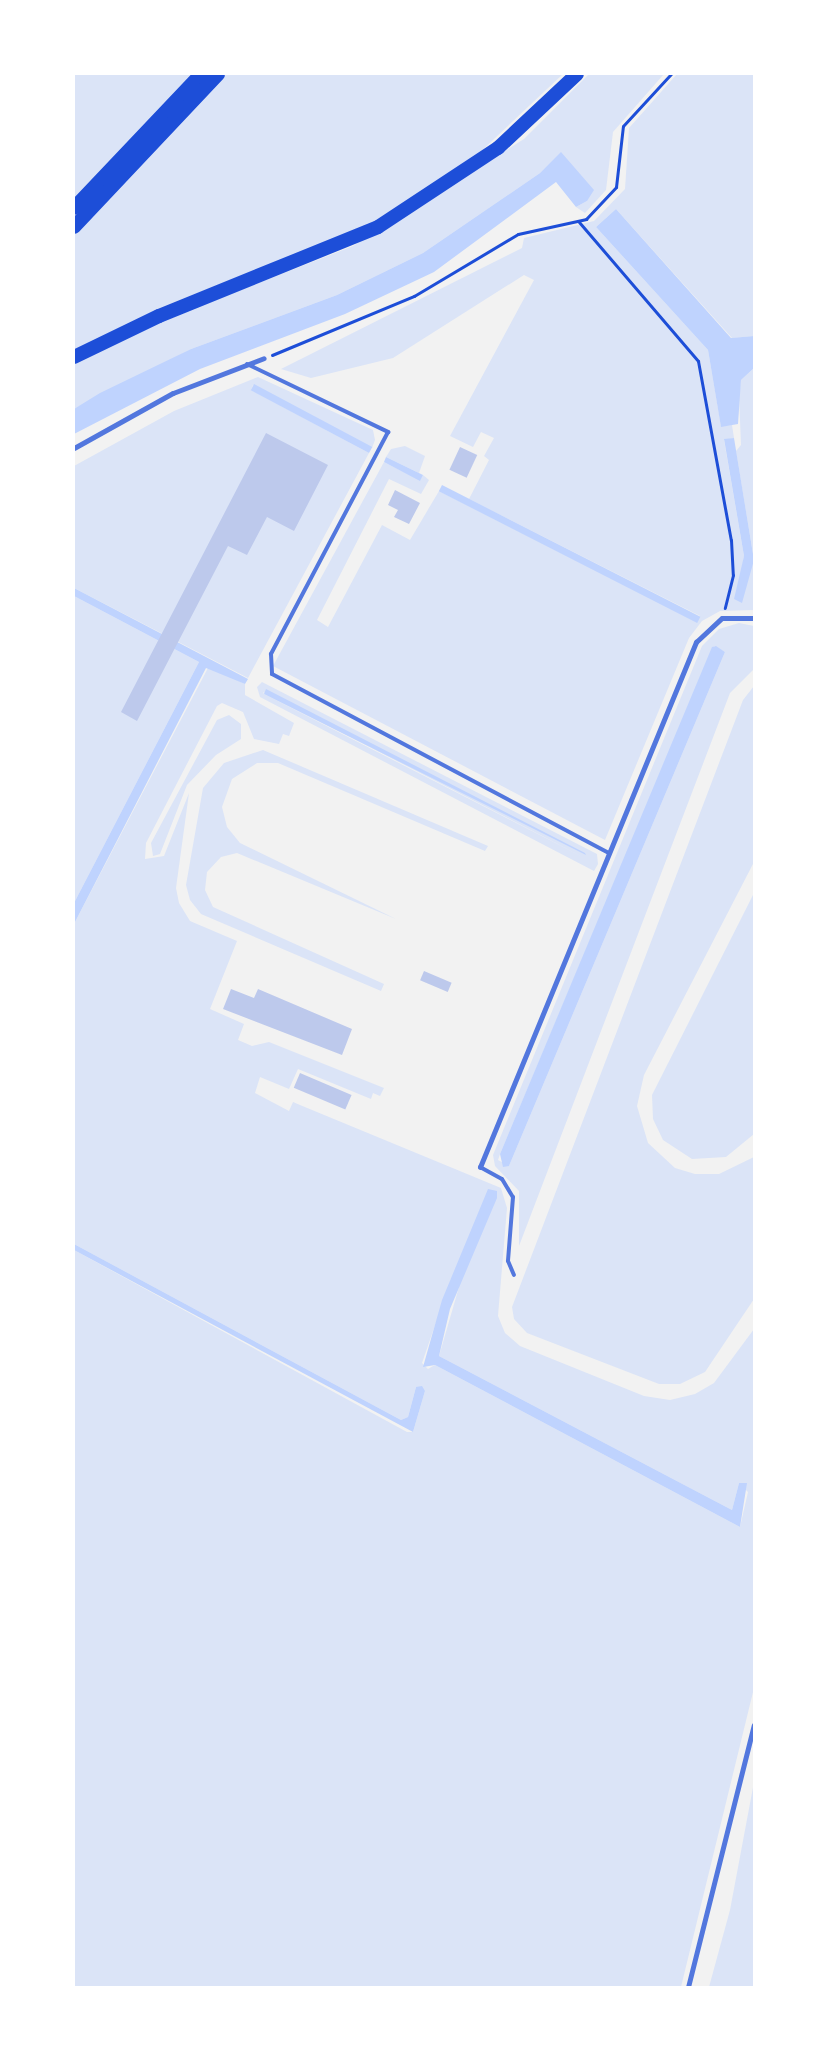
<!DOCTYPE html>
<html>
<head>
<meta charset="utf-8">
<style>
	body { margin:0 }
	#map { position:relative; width:828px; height:2061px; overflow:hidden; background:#f2f2f2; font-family:"Golos Text",sans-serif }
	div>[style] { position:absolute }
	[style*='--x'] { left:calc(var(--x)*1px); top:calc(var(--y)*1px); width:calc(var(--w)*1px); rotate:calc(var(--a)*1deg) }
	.green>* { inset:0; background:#dbe4f7 }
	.water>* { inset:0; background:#bfd3fe; transform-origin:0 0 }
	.building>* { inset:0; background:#bdc9ec; transform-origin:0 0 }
	.path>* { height:3px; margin:-1.5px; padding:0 1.5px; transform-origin:1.5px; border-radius:1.5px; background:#1d4ed8 }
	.service>* { height:4px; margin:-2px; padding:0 2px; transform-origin:2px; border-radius:2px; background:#5277de }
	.minor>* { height:5px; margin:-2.5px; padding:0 2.5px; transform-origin:2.5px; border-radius:2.5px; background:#5277de }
	.trunk>* { height:14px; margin:-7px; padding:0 7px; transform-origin:7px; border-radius:7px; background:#1d4ed8 }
	span { translate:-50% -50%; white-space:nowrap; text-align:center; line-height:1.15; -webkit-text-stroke:4px #fff; paint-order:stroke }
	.frame { position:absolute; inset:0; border:75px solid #fff; pointer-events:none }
</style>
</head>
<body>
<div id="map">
	<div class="green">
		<div style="clip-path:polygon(74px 74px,193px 74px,74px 200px)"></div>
		<div style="clip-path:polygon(226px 74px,563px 74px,476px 156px,369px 225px,162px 307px,74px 350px,74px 235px)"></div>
		<div style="clip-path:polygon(589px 74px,664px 74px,613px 132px,606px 190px,585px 213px,576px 207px,587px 201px,561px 153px,540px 173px,423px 253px,337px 295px,191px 349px,74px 409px,74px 361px,162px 321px,353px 246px,524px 139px)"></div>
		<div style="clip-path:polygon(677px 74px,754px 74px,754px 336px,732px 338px,616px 209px,596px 227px,708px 350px,721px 426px,732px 425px,734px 438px,724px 440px,744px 556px,740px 582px,754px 560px,736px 451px,741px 445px,739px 396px,741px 380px,754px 368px,754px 610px,720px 611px,702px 621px,689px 638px,605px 840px,273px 666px,384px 462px,420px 480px,423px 475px,429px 480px,421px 494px,389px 479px,317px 620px,328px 627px,382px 525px,410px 540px,439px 491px,697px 622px,700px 616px,469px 499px,489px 460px,484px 456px,494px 438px,481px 432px,473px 447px,450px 436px,534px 280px,524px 275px,393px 358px,311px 378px,281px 369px,522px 248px,524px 238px,594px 221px,625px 189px,629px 128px)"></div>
		<div style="clip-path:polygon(258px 377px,373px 430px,375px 440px,372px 448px,253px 385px,251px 390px,369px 453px,248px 678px,74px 588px,74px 466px,174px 411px)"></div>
		<div style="clip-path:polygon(405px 446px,425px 456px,419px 473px,386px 457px,391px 449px)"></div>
		<div style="clip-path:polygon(74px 596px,199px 662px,74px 903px)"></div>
		<div style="clip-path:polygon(evenodd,739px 623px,754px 626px,754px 669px,730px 693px,519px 1246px,519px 1191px,495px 1166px,493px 1155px,702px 646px,719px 629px,739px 623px,714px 646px,725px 652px,509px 1166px,498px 1160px,500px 1154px,714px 646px)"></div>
		<div style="clip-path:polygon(evenodd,209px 666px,245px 684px,245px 695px,294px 723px,289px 736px,283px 734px,279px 744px,254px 739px,243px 712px,222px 703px,217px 706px,146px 843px,145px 859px,164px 856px,189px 793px,176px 888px,179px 903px,190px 921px,237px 941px,210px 1009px,244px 1024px,238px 1040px,252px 1046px,269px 1042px,384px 1088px,380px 1096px,373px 1093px,371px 1099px,298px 1069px,289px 1089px,260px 1077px,255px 1093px,289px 1111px,293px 1102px,300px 1105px,501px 1188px,507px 1208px,498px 1316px,505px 1333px,520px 1346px,644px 1396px,670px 1400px,695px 1394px,714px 1383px,754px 1329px,754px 1688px,681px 1987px,74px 1987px,74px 1250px,407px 1432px,413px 1432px,425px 1391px,416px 1387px,408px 1417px,401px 1420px,74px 1244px,74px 924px,209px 666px,451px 1279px,459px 1287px,439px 1356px,732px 1510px,739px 1483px,748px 1492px,740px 1527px,435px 1365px,428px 1369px,422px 1363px,451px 1279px)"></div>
		<div style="clip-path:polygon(evenodd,262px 682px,597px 854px,598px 864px,594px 871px,260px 697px,257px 687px,262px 682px,263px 692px,583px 857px,264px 694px,263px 692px)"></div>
		<div style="clip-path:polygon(754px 686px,754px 862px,644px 1075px,637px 1106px,648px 1143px,675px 1168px,695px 1174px,719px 1174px,754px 1157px,754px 1299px,705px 1372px,680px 1384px,659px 1384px,527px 1333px,514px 1319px,512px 1307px,743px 700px)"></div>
		<div style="clip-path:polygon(229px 715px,241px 724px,241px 739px,216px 755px,187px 785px,160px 854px,153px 856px,151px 843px,217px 720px)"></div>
		<div style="clip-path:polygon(263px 750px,488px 846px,485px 851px,278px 763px,257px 763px,232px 779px,222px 807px,227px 827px,240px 843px,396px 919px,237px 853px,221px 857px,207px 872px,205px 890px,213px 907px,384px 984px,381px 991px,201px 914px,190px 900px,186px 885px,203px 788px,224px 763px)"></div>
		<div style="clip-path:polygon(754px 893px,754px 1134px,726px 1157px,692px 1159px,663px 1140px,653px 1119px,652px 1095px)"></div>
		<div style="clip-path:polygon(754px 1782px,754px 1987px,709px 1987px,730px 1910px)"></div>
	</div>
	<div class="water">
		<div style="clip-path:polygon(561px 152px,594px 190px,587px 201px,576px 207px,556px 182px,434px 272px,345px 314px,200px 369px,74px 434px,74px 409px,100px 393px,191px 349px,337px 295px,423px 253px,540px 173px)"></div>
		<div style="clip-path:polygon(616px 209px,731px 338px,754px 336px,754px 368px,741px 380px,738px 424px,721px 427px,708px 350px,596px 227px)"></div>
		<div style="left:254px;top:384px;width:134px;height:7px;rotate:28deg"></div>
		<div style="clip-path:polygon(734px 438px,754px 560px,742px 603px,734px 599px,744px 556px,724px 439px)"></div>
		<div style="clip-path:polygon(386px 457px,423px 475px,420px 481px,384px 462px)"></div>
		<div style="left:442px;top:485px;width:290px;height:7px;rotate:27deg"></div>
		<div style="clip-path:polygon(74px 588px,248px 679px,245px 684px,206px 668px,74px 924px,74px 903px,199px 662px,74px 596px)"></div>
		<div style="clip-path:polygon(716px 646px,725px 652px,509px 1166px,503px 1167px,500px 1154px,712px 647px)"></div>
		<div style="clip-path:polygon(266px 689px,585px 853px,586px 855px,264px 694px)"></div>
		<div style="clip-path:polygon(488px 1189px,497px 1191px,497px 1198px,450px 1309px,439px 1356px,732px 1510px,739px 1483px,747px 1483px,740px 1527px,435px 1365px,423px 1367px,442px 1300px)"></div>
		<div style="clip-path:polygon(74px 1244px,401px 1420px,408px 1417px,416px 1387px,422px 1386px,425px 1391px,413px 1432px,74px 1250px)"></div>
	</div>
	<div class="building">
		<div style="clip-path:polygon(266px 433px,328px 465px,294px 531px,267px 517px,247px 555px,228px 546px,137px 721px,121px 712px)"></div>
		<div style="left:460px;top:447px;width:19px;height:25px;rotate:25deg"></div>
		<div style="clip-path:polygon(395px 490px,420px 503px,409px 524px,394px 517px,398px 510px,388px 505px)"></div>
		<div style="left:424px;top:971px;width:30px;height:10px;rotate:23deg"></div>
		<div style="clip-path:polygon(231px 989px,254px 998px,258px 989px,352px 1029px,342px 1055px,223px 1009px)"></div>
		<div style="left:300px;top:1073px;width:56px;height:16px;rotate:23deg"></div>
	</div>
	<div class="path">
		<div style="--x:579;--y:222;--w:183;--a:49.4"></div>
		<div style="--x:698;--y:361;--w:182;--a:79.6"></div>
		<div style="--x:731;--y:540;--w:35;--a:87"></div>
		<div style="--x:733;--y:575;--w:34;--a:104"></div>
		<div style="--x:272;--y:355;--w:154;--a:-22.6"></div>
		<div style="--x:414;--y:296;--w:121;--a:-30.8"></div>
		<div style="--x:518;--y:234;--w:70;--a:-12.4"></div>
		<div style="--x:586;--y:219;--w:44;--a:-46.8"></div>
		<div style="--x:616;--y:187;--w:61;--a:-83.5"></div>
		<div style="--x:623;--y:126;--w:71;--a:-47.3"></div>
	</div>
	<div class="service">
		<div style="--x:247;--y:364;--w:157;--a:25.7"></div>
		<div style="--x:388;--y:432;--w:251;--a:117.8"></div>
		<div style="--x:271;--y:654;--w:20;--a:87"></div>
		<div style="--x:272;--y:674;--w:382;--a:28"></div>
		<div style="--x:480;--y:1167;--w:25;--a:29"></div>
		<div style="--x:502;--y:1179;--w:21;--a:59"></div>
		<div style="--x:513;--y:1197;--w:64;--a:94.5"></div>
		<div style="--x:508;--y:1261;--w:15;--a:67"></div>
	</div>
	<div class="minor">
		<div style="--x:74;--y:448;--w:113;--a:-29.1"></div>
		<div style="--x:173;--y:393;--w:97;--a:-21"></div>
		<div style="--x:480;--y:1167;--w:568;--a:-67.64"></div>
		<div style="--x:696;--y:642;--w:35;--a:-43"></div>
		<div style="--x:722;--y:618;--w:32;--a:0"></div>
		<div style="--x:688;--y:1987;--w:270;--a:-75.9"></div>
	</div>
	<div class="trunk">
		<div style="--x:74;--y:208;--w:185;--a:-46.5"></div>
		<div style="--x:74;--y:227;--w:210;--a:-46.7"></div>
		<div style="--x:74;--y:357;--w:94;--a:-25.8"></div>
		<div style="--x:159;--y:316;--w:236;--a:-22.1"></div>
		<div style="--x:378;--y:227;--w:144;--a:-33.4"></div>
		<div style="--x:498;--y:148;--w:108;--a:-43.1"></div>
	</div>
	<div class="frame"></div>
</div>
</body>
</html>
